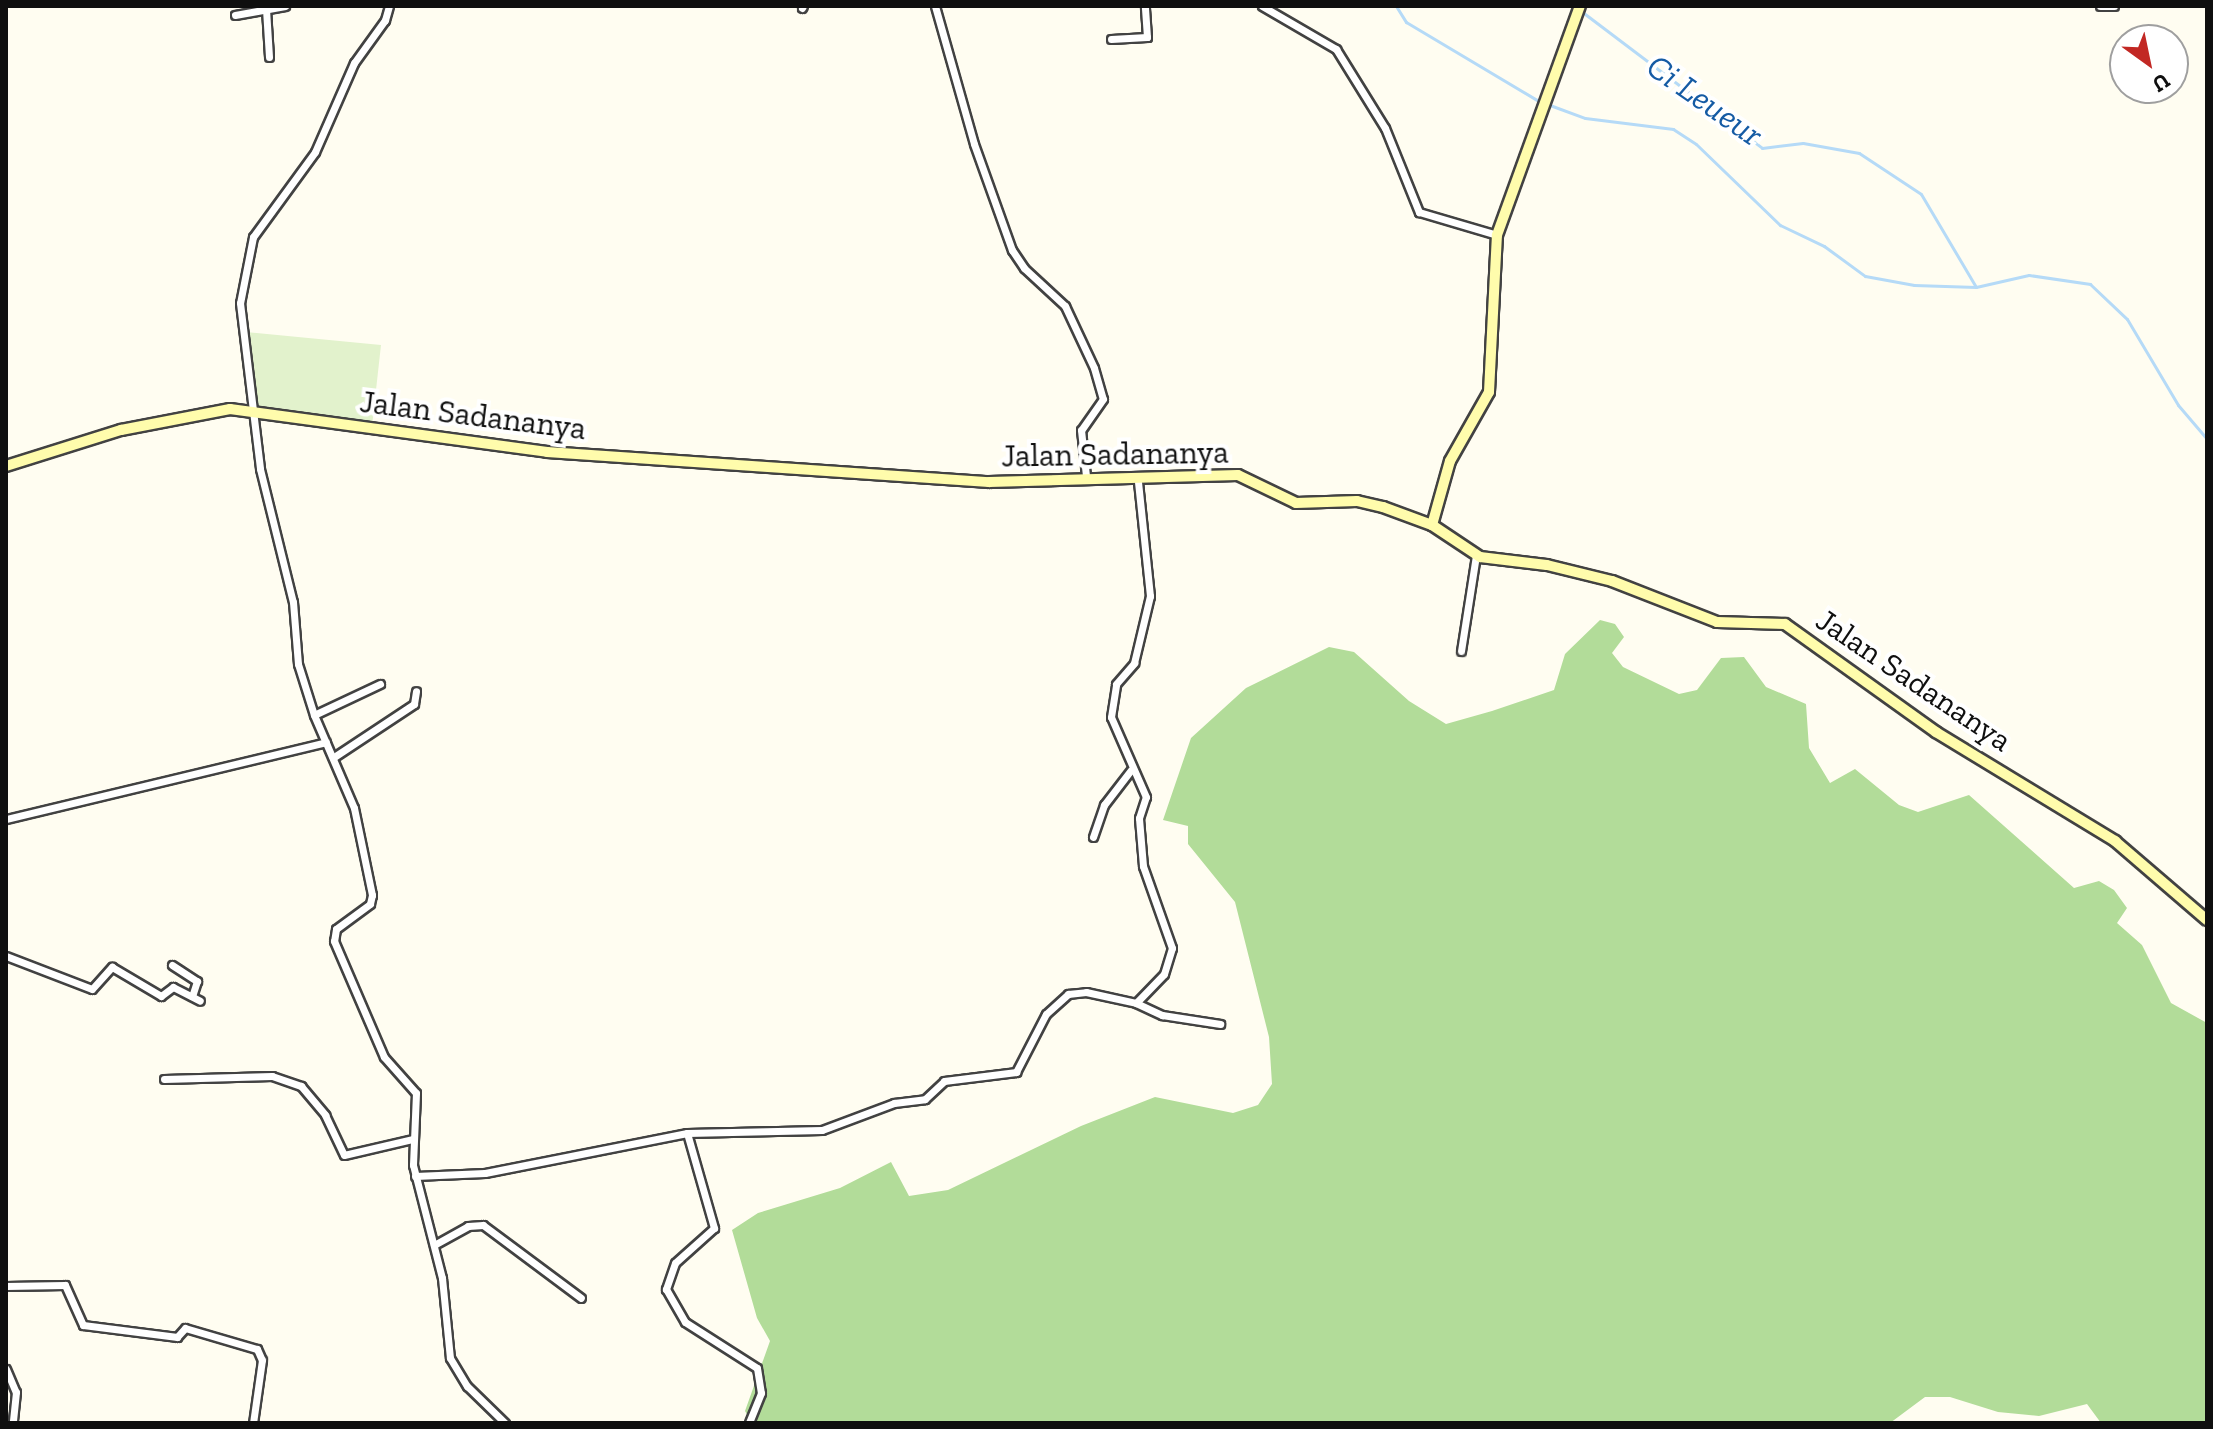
<!DOCTYPE html>
<html>
<head>
<meta charset="utf-8">
<style>
	body { margin:0 }
	#map { position:relative; width:2213px; height:1429px; overflow:hidden; background:#fffdf1; font-family:"Zilla Slab",serif }
	div>[style] { position:absolute }
	[style*='--x'] { left:calc(var(--x)*1px); top:calc(var(--y)*1px); width:calc(var(--w)*1px); rotate:calc(var(--a)*1deg) }
	.forest>* { inset:0; background:#b2dc99 }
	.pitch>* { inset:0; background:#e2f2cc }
	.stream>* { height:3px; margin:-1.5px; padding:0 1.5px; transform-origin:1.5px; border-radius:1.5px; background:#b5daf7 }
	.roads { filter:drop-shadow(2px 0 #424242) drop-shadow(-2px 0 #424242) drop-shadow(0 2px #424242) drop-shadow(0 -2px #424242) }
	.street>* { height:7px; margin:-3.5px; padding:0 3.5px; transform-origin:3.5px; border-radius:3.5px; background:#fff }
	.secondary>* { height:10px; margin:-5px; padding:0 5px; transform-origin:5px; border-radius:5px; background:#fffcac }
	span { translate:-50% -50%; white-space:nowrap; text-align:center; line-height:1.15; -webkit-text-stroke:8px #fff; paint-order:stroke }
	.street-label { font-size:32px; color:#0f0f0f }
	.water-label { font-size:34px; color:#155ba4; font-style:italic }
	.frame { position:absolute; inset:0; border:8px solid #0f0f0f; pointer-events:none }
	.north { position:absolute; left:2109px; top:24px; width:80px; height:80px; box-sizing:border-box; background:#fff; border:2px solid #9f9f9f; border-radius:50%; rotate:147deg; font-size:22px; font-weight:700; line-height:32px; text-align:center; color:#0f0f0f }
	.north::after { content:''; display:block; margin:auto; width:28px; height:36px; background:#c22824; clip-path:polygon(50% 0,100% 100%,50% 72%,0 100%) }
</style>
</head>
<body>
<div id="map">
	<div class="forest">
		<div style="clip-path:polygon(1600px 620px,1615px 624px,1624px 637px,1612px 653px,1623px 667px,1679px 694px,1697px 690px,1721px 658px,1744px 657px,1766px 687px,1806px 704px,1809px 748px,1830px 783px,1855px 769px,1899px 805px,1918px 812px,1969px 795px,2074px 888px,2099px 881px,2114px 890px,2127px 908px,2117px 923px,2142px 945px,2171px 1003px,2207px 1023px,2207px 1423px,2101px 1423px,2087px 1404px,2039px 1416px,1998px 1412px,1950px 1397px,1925px 1397px,1890px 1423px,752px 1423px,745px 1411px,770px 1341px,757px 1318px,732px 1230px,758px 1213px,840px 1188px,891px 1162px,909px 1196px,948px 1190px,1081px 1126px,1155px 1097px,1233px 1113px,1258px 1105px,1272px 1084px,1269px 1037px,1235px 902px,1188px 844px,1188px 826px,1163px 820px,1191px 738px,1246px 688px,1329px 647px,1354px 652px,1409px 701px,1446px 724px,1492px 711px,1554px 690px,1565px 654px)"></div>
	</div>
	<div class="pitch">
		<div style="clip-path:polygon(246px 332px,381px 345px,372px 426px,252px 406px)"></div>
	</div>
	<div class="stream">
		<div style="--x:1396;--y:6;--w:19;--a:58"></div>
		<div style="--x:1406;--y:22;--w:156;--a:30.8"></div>
		<div style="--x:1581;--y:11;--w:227;--a:37.1"></div>
		<div style="--x:1762;--y:148;--w:41;--a:-7"></div>
		<div style="--x:1803;--y:143;--w:57;--a:10.1"></div>
		<div style="--x:1859;--y:153;--w:74;--a:33.5"></div>
		<div style="--x:1921;--y:194;--w:108;--a:59.4"></div>
		<div style="--x:1547;--y:104;--w:40;--a:20.2"></div>
		<div style="--x:1585;--y:118;--w:89;--a:7.1"></div>
		<div style="--x:1673;--y:129;--w:27;--a:33"></div>
		<div style="--x:1696;--y:144;--w:117;--a:44"></div>
		<div style="--x:1780;--y:225;--w:49;--a:25.5"></div>
		<div style="--x:1824;--y:246;--w:51;--a:36.2"></div>
		<div style="--x:1865;--y:276;--w:50;--a:10.4"></div>
		<div style="--x:1914;--y:285;--w:62;--a:1.8"></div>
		<div style="--x:1976;--y:287;--w:54;--a:-12.8"></div>
		<div style="--x:2029;--y:275;--w:62;--a:8.4"></div>
		<div style="--x:2090;--y:284;--w:51;--a:43.4"></div>
		<div style="--x:2127;--y:319;--w:100;--a:59.3"></div>
		<div style="--x:2178;--y:405;--w:45;--a:49.5"></div>
	</div>
	<div class="roads">
		<div class="street">
			<div style="--x:389;--y:6;--w:15;--a:106"></div>
			<div style="--x:385;--y:20;--w:53;--a:125.8"></div>
			<div style="--x:354;--y:63;--w:97;--a:113.7"></div>
			<div style="--x:315;--y:152;--w:105;--a:126.1"></div>
			<div style="--x:253;--y:237;--w:67;--a:101.1"></div>
			<div style="--x:240;--y:303;--w:167;--a:83.1"></div>
			<div style="--x:260;--y:469;--w:137;--a:76.1"></div>
			<div style="--x:293;--y:602;--w:62;--a:85.4"></div>
			<div style="--x:298;--y:664;--w:53;--a:72.6"></div>
			<div style="--x:314;--y:715;--w:101;--a:66.7"></div>
			<div style="--x:354;--y:808;--w:89;--a:78.3"></div>
			<div style="--x:372;--y:895;--w:9;--a:103"></div>
			<div style="--x:370;--y:904;--w:42;--a:143.7"></div>
			<div style="--x:336;--y:929;--w:12;--a:99"></div>
			<div style="--x:334;--y:941;--w:126;--a:66.7"></div>
			<div style="--x:384;--y:1057;--w:48;--a:48.4"></div>
			<div style="--x:416;--y:1093;--w:72;--a:92.4"></div>
			<div style="--x:413;--y:1165;--w:117;--a:75.6"></div>
			<div style="--x:442;--y:1278;--w:80;--a:84.3"></div>
			<div style="--x:450;--y:1358;--w:33;--a:59"></div>
			<div style="--x:467;--y:1386;--w:53;--a:44.2"></div>
			<div style="--x:935;--y:6;--w:143;--a:74.2"></div>
			<div style="--x:974;--y:144;--w:113;--a:70.3"></div>
			<div style="--x:1012;--y:250;--w:22;--a:56"></div>
			<div style="--x:1024;--y:268;--w:56;--a:42.8"></div>
			<div style="--x:1065;--y:306;--w:68;--a:64.9"></div>
			<div style="--x:1094;--y:368;--w:32;--a:74"></div>
			<div style="--x:1103;--y:399;--w:38;--a:125"></div>
			<div style="--x:1081;--y:430;--w:46;--a:83.8"></div>
			<div style="--x:1262;--y:6;--w:86;--a:30.2"></div>
			<div style="--x:1336;--y:49;--w:93;--a:58.2"></div>
			<div style="--x:1385;--y:128;--w:91;--a:68"></div>
			<div style="--x:1419;--y:212;--w:81;--a:16.4"></div>
			<div style="--x:2100;--y:6;--w:14;--a:0"></div>
			<div style="--x:802;--y:8;--w:2;--a:-63"></div>
			<div style="--x:266;--y:9;--w:48;--a:86.4"></div>
			<div style="--x:235;--y:15;--w:51;--a:-10.2"></div>
			<div style="--x:1111;--y:39;--w:36;--a:-3"></div>
			<div style="--x:1147;--y:37;--w:31;--a:-94"></div>
			<div style="--x:1461;--y:651;--w:97;--a:-81.1"></div>
			<div style="--x:314;--y:715;--w:73;--a:-25.2"></div>
			<div style="--x:334;--y:757;--w:96;--a:-33.5"></div>
			<div style="--x:414;--y:704;--w:13;--a:-81"></div>
			<div style="--x:6;--y:819;--w:329;--a:-13.5"></div>
			<div style="--x:1093;--y:837;--w:34;--a:-71"></div>
			<div style="--x:1104;--y:805;--w:44;--a:-52.4"></div>
			<div style="--x:6;--y:956;--w:92;--a:21"></div>
			<div style="--x:92;--y:989;--w:30;--a:-48"></div>
			<div style="--x:112;--y:967;--w:57;--a:30.6"></div>
			<div style="--x:161;--y:996;--w:15;--a:-37"></div>
			<div style="--x:173;--y:987;--w:30;--a:27"></div>
			<div style="--x:172;--y:965;--w:30;--a:33"></div>
			<div style="--x:197;--y:981;--w:16;--a:108"></div>
			<div style="--x:1136;--y:1003;--w:29;--a:25"></div>
			<div style="--x:1162;--y:1015;--w:59;--a:8.8"></div>
			<div style="--x:164;--y:1079;--w:108;--a:-1.6"></div>
			<div style="--x:272;--y:1076;--w:31;--a:19"></div>
			<div style="--x:301;--y:1086;--w:38;--a:50"></div>
			<div style="--x:325;--y:1115;--w:44;--a:64.6"></div>
			<div style="--x:344;--y:1155;--w:71;--a:-13.1"></div>
			<div style="--x:687;--y:1133;--w:99;--a:74.1"></div>
			<div style="--x:714;--y:1228;--w:52;--a:138.1"></div>
			<div style="--x:675;--y:1263;--w:28;--a:109"></div>
			<div style="--x:666;--y:1289;--w:38;--a:60"></div>
			<div style="--x:685;--y:1322;--w:85;--a:32.6"></div>
			<div style="--x:757;--y:1368;--w:25;--a:81"></div>
			<div style="--x:761;--y:1393;--w:32;--a:112"></div>
			<div style="--x:415;--y:1176;--w:70;--a:-2.5"></div>
			<div style="--x:485;--y:1173;--w:206;--a:-11.2"></div>
			<div style="--x:687;--y:1133;--w:135;--a:-1.3"></div>
			<div style="--x:822;--y:1130;--w:77;--a:-20.6"></div>
			<div style="--x:894;--y:1103;--w:31;--a:-7"></div>
			<div style="--x:925;--y:1099;--w:26;--a:-43"></div>
			<div style="--x:944;--y:1081;--w:73;--a:-7.1"></div>
			<div style="--x:1016;--y:1072;--w:65;--a:-62.7"></div>
			<div style="--x:1046;--y:1014;--w:30;--a:-42"></div>
			<div style="--x:1068;--y:994;--w:18;--a:-6"></div>
			<div style="--x:1086;--y:992;--w:51;--a:12.4"></div>
			<div style="--x:1136;--y:1003;--w:40;--a:-46"></div>
			<div style="--x:1164;--y:974;--w:27;--a:-73"></div>
			<div style="--x:1172;--y:948;--w:87;--a:-109.5"></div>
			<div style="--x:1143;--y:866;--w:48;--a:-94.8"></div>
			<div style="--x:1139;--y:818;--w:22;--a:-72"></div>
			<div style="--x:1146;--y:797;--w:87;--a:-113.6"></div>
			<div style="--x:1111;--y:717;--w:33;--a:-81"></div>
			<div style="--x:1116;--y:684;--w:28;--a:-49"></div>
			<div style="--x:1134;--y:663;--w:69;--a:-76.6"></div>
			<div style="--x:1150;--y:596;--w:116;--a:-96"></div>
			<div style="--x:434;--y:1245;--w:39;--a:-29"></div>
			<div style="--x:468;--y:1226;--w:15;--a:-4"></div>
			<div style="--x:483;--y:1225;--w:122;--a:36.7"></div>
			<div style="--x:6;--y:1286;--w:59;--a:-1"></div>
			<div style="--x:65;--y:1285;--w:44;--a:65.8"></div>
			<div style="--x:83;--y:1325;--w:95;--a:7.3"></div>
			<div style="--x:177;--y:1337;--w:12;--a:-48"></div>
			<div style="--x:185;--y:1328;--w:75;--a:16.3"></div>
			<div style="--x:257;--y:1349;--w:12;--a:66"></div>
			<div style="--x:262;--y:1360;--w:64;--a:98.1"></div>
			<div style="--x:6;--y:1369;--w:25;--a:67"></div>
			<div style="--x:16;--y:1392;--w:31;--a:96"></div>
		</div>
		<div class="secondary">
			<div style="--x:6;--y:466;--w:121;--a:-17.4"></div>
			<div style="--x:121;--y:430;--w:111;--a:-10.9"></div>
			<div style="--x:230;--y:409;--w:320;--a:7.7"></div>
			<div style="--x:547;--y:452;--w:443;--a:3.9"></div>
			<div style="--x:989;--y:482;--w:249;--a:-1.6"></div>
			<div style="--x:1238;--y:475;--w:64;--a:25.8"></div>
			<div style="--x:1296;--y:503;--w:61;--a:-1.9"></div>
			<div style="--x:1357;--y:501;--w:27;--a:13"></div>
			<div style="--x:1383;--y:507;--w:52;--a:20.2"></div>
			<div style="--x:1432;--y:525;--w:58;--a:33.7"></div>
			<div style="--x:1480;--y:557;--w:67;--a:6.8"></div>
			<div style="--x:1547;--y:565;--w:67;--a:13.8"></div>
			<div style="--x:1612;--y:581;--w:113;--a:21.3"></div>
			<div style="--x:1717;--y:622;--w:68;--a:1.7"></div>
			<div style="--x:1785;--y:624;--w:186;--a:35.6"></div>
			<div style="--x:1936;--y:732;--w:210;--a:31.3"></div>
			<div style="--x:2115;--y:841;--w:121;--a:40.7"></div>
			<div style="--x:1432;--y:525;--w:66;--a:-74.3"></div>
			<div style="--x:1450;--y:461;--w:79;--a:-60.5"></div>
			<div style="--x:1489;--y:392;--w:157;--a:-87.1"></div>
			<div style="--x:1497;--y:235;--w:244;--a:-70.1"></div>
		</div>
	</div>
	<div class="street-label">
		<span style="left:473px;top:415px;rotate:7deg">Jalan Sadananya</span>
		<span style="left:1115px;top:454px;rotate:-1deg">Jalan Sadananya</span>
		<span style="left:1914px;top:680px;rotate:34deg">Jalan Sadananya</span>
	</div>
	<div class="water-label">
		<span style="left:1705px;top:100px;rotate:35deg">Ci Leueur</span>
	</div>
	<div class="frame"></div>
	<div class="north">U</div>
</div>
</body>
</html>
